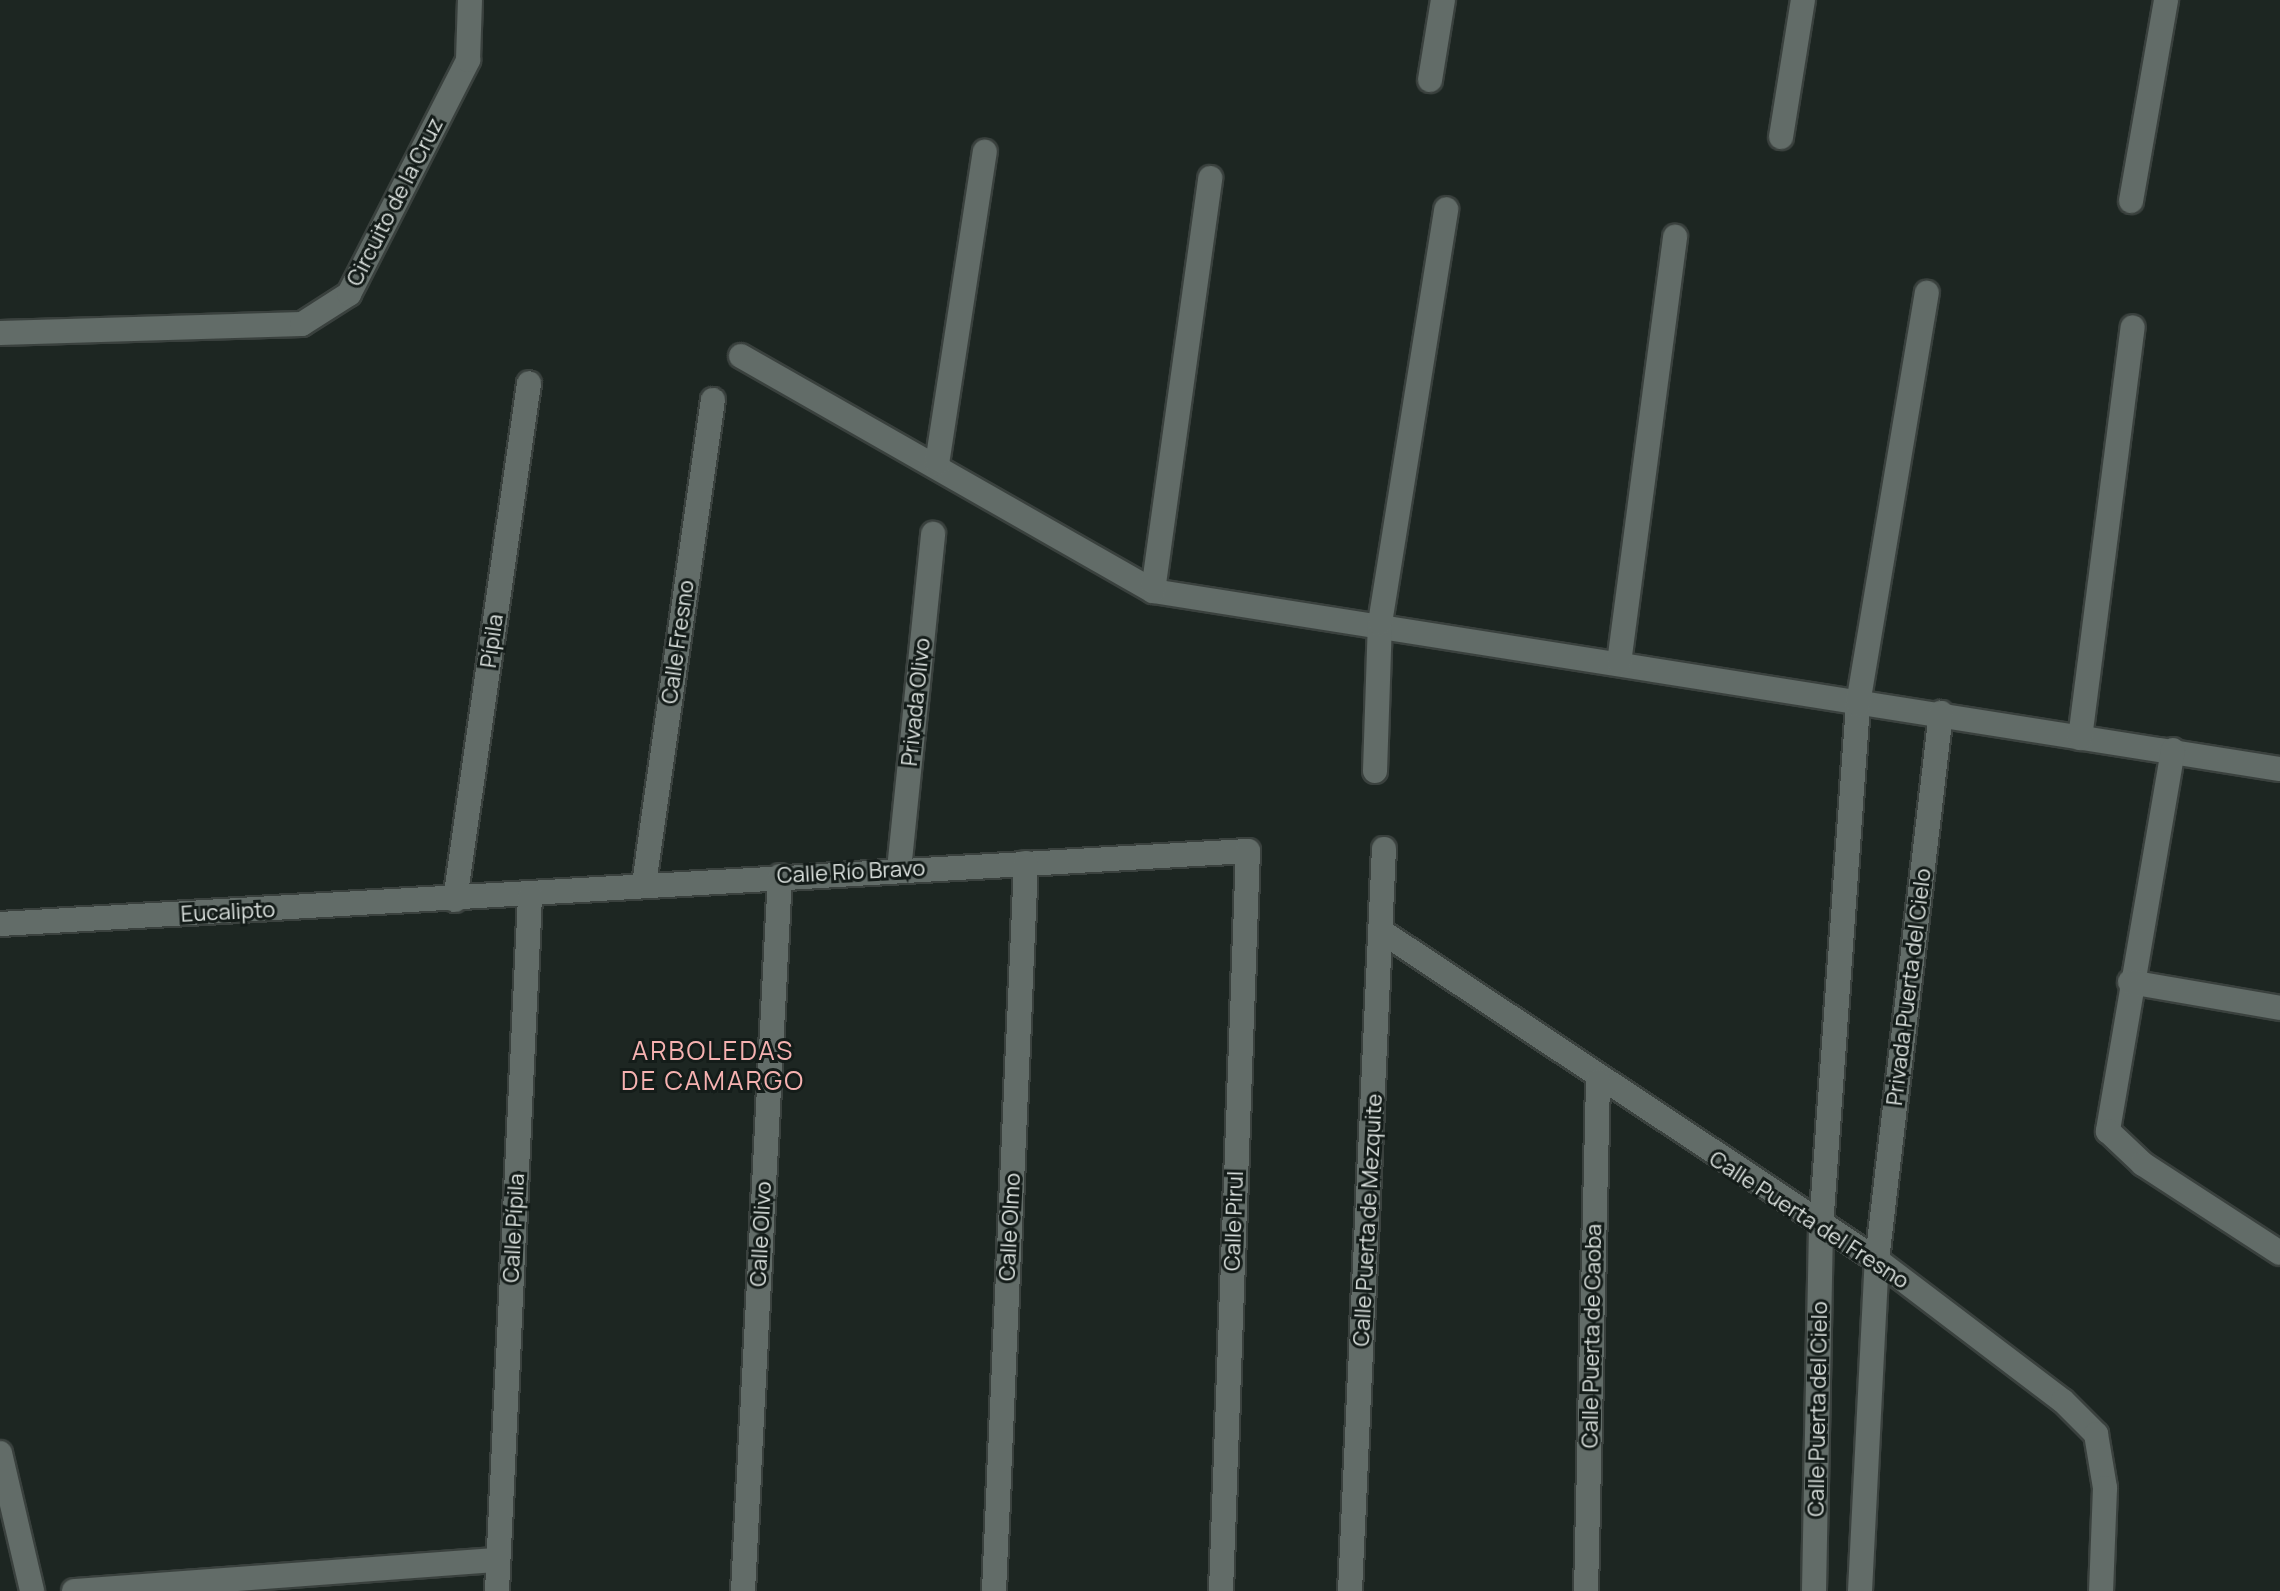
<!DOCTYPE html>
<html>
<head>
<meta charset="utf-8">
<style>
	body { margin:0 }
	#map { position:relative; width:2280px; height:1591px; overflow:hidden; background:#1d2622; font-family:Manrope,sans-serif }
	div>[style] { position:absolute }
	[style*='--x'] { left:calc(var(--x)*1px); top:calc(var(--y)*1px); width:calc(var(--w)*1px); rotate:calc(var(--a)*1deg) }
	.roads { filter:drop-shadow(2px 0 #3a413e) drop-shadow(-2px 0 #3a413e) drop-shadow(0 2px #3a413e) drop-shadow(0 -2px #3a413e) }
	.minor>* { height:24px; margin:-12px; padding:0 12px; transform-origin:12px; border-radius:12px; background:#626c68 }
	span { translate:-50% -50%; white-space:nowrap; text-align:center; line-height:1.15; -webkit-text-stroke:6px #141c19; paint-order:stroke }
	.street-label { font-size:22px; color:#dbe1de }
	.quarter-label { font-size:26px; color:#f6b2b1; letter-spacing:2px }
</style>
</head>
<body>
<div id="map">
	<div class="roads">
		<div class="minor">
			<div style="--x:1430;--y:80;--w:81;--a:-80.8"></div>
			<div style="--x:1781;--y:137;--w:139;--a:-80.9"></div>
			<div style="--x:2131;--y:201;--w:204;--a:-80.1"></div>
			<div style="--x:0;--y:333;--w:302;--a:-1.7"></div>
			<div style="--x:302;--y:324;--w:56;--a:-32.6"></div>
			<div style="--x:349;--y:294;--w:263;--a:-63"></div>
			<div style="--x:468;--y:60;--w:60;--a:-88.1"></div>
			<div style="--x:741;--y:356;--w:474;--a:29.7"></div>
			<div style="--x:1153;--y:591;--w:1141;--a:8.98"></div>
			<div style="--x:937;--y:464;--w:316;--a:-81.3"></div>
			<div style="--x:1153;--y:591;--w:417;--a:-82.1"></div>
			<div style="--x:1619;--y:663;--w:430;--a:-82.5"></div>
			<div style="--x:2080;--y:738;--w:414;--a:-82.7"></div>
			<div style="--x:2173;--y:750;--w:387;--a:99.7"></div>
			<div style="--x:2108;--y:1131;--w:48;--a:43.3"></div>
			<div style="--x:2143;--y:1164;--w:163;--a:33"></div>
			<div style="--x:1375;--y:771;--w:148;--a:-88.1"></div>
			<div style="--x:1380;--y:623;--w:419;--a:-80.9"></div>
			<div style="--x:899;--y:870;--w:338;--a:-84.2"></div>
			<div style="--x:644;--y:884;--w:489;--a:-81.9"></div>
			<div style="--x:455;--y:900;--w:522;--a:-81.85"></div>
			<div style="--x:0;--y:924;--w:1250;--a:-3.35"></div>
			<div style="--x:1248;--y:851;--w:740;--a:92.09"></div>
			<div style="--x:1381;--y:931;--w:595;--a:33.56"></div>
			<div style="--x:1877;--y:1260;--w:233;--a:37.2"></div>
			<div style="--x:2063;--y:1401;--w:47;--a:45"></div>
			<div style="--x:2096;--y:1434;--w:55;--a:80.5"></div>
			<div style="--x:2105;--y:1488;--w:103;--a:92.2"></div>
			<div style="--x:2130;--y:982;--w:152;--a:9.8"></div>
			<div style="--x:0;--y:1453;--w:142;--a:76.9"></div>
			<div style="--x:74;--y:1591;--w:424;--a:-4.2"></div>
			<div style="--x:497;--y:1591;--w:696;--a:-87.28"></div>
			<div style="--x:743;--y:1591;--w:716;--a:-87.04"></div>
			<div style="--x:994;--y:1591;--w:729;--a:-87.48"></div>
			<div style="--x:1350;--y:1591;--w:743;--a:-87.38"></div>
			<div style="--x:1586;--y:1591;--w:510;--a:-88.65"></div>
			<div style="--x:1814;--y:1591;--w:364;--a:-88.9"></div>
			<div style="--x:1821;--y:1227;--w:524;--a:-85.95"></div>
			<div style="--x:1858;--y:704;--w:417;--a:-80.5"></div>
			<div style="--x:1860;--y:1591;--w:331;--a:-87.1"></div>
			<div style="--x:1877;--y:1260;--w:551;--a:-83.33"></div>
		</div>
	</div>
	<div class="street-label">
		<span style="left:395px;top:202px;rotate:-63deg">Circuito de la Cruz</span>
		<span style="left:492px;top:641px;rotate:-82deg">Pípila</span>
		<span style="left:678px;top:642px;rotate:-82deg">Calle Fresno</span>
		<span style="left:916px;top:702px;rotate:-84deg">Privada Olivo</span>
		<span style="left:851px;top:872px;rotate:-3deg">Calle Río Bravo</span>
		<span style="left:228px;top:912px;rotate:-3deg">Eucalipto</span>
		<span style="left:1909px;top:987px;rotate:-83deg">Privada Puerta del Cielo</span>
		<span style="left:1368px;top:1220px;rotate:-87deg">Calle Puerta de Mezquite</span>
		<span style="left:1809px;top:1220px;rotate:33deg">Calle Puerta del Fresno</span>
		<span style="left:1234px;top:1221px;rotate:-88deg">Calle Pirul</span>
		<span style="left:1010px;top:1227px;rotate:-87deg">Calle Olmo</span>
		<span style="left:514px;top:1228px;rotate:-87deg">Calle Pípila</span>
		<span style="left:761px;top:1234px;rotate:-87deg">Calle Olivo</span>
		<span style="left:1592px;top:1336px;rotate:-89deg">Calle Puerta de Caoba</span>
		<span style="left:1818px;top:1409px;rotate:-89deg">Calle Puerta del Cielo</span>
	</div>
	<div class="quarter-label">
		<span style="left:713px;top:1066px">ARBOLEDAS<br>DE CAMARGO</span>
	</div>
</div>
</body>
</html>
